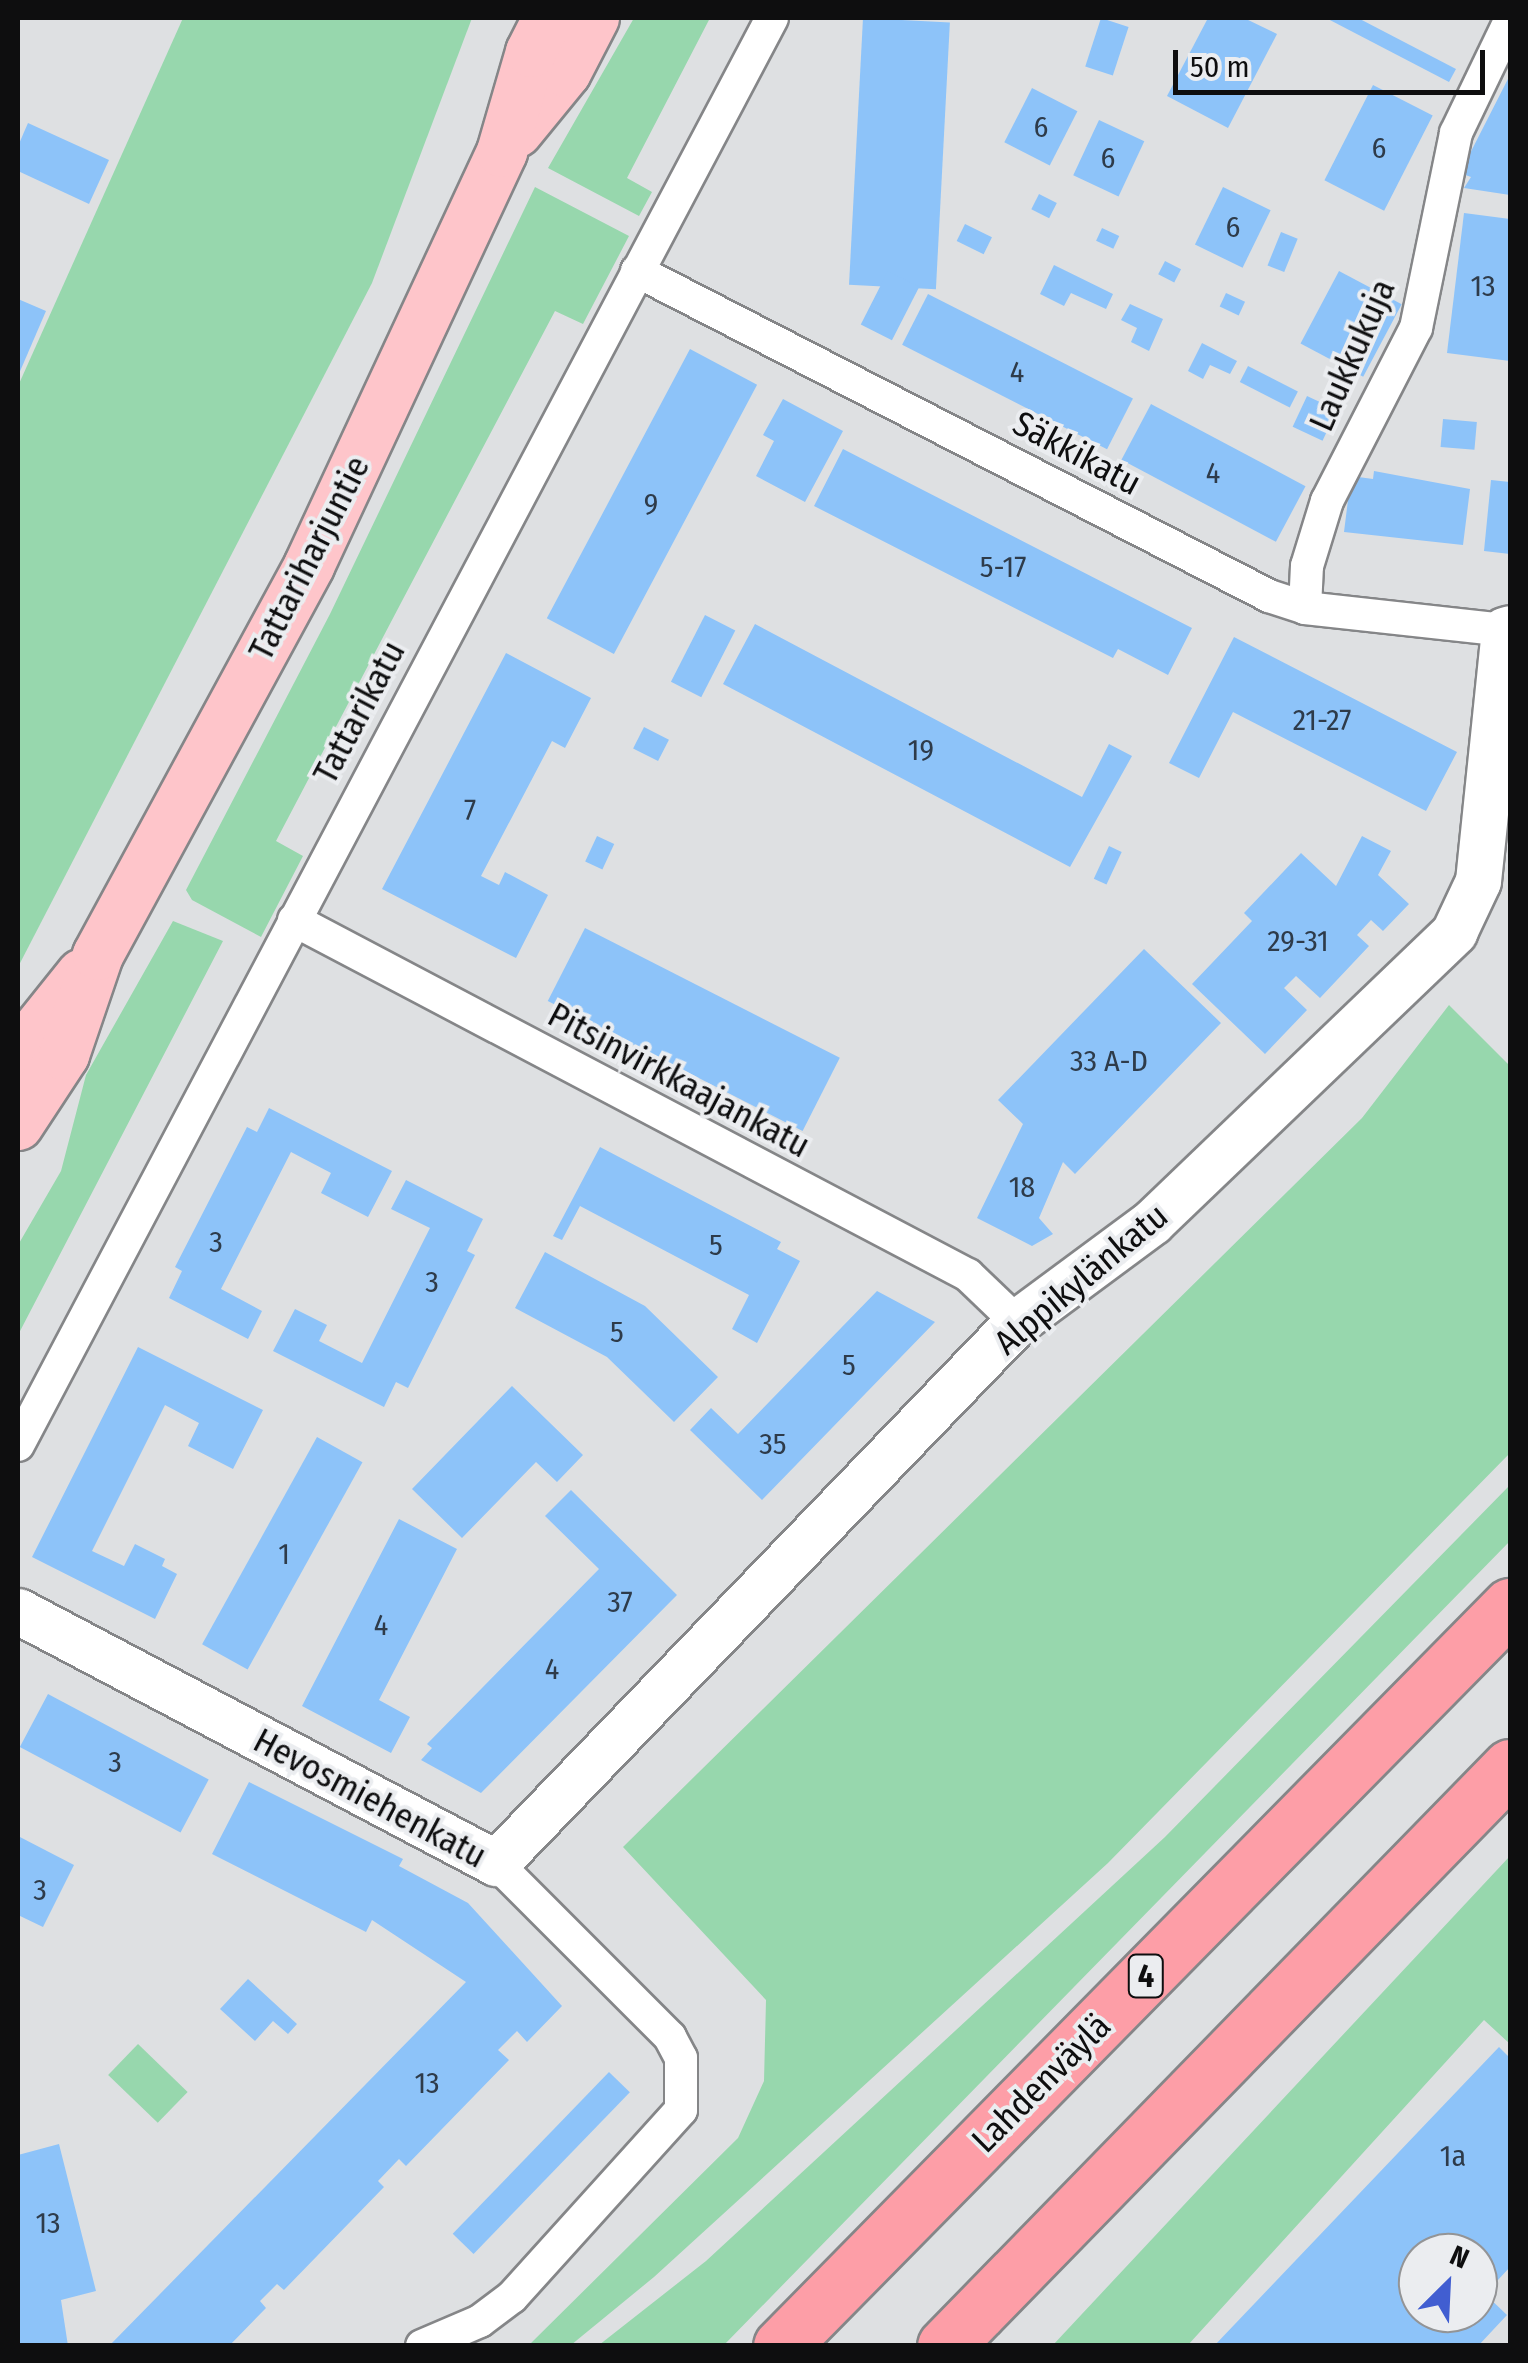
<!DOCTYPE html>
<html>
<head>
<meta charset="utf-8">
<style>
	body { margin:0 }
	#map { position:relative; width:1528px; height:2363px; overflow:hidden; background:#dee0e2; font-family:"Fira Sans Condensed",sans-serif }
	div>[style] { position:absolute }
	[style*='--x'] { left:calc(var(--x)*1px); top:calc(var(--y)*1px); width:calc(var(--w)*1px); rotate:calc(var(--a)*1deg) }
	.green>* { inset:0; background:#97d7ad; transform-origin:0 0 }
	.building>* { inset:0; background:#8dc3f9; transform-origin:0 0 }
	.roads { filter:drop-shadow(2px 0 #858688) drop-shadow(-2px 0 #858688) drop-shadow(0 2px #858688) drop-shadow(0 -2px #858688) }
	.street>* { height:32px; margin:-16px; padding:0 16px; transform-origin:16px; border-radius:16px; background:#fff }
	.secondary>* { height:45px; margin:-22.5px; padding:0 22.5px; transform-origin:22.5px; border-radius:22.5px; background:#fff }
	.primary>* { height:50px; margin:-25px; padding:0 25px; transform-origin:25px; border-radius:25px; background:#fec5ca }
	.highway>* { height:55px; margin:-27.5px; padding:0 27.5px; transform-origin:27.5px; border-radius:27.5px; background:#fd9ea7 }
	span { translate:-50% -50%; white-space:nowrap; text-align:center; line-height:1.15; -webkit-text-stroke:8px #ebedf0; paint-order:stroke }
	.number-label { font-size:30px; color:#2e3b4a }
	.number-label span { -webkit-text-stroke-width:0 }
	.shield-label span { padding:2px 8px; background:#ebedf0; border:2px solid; border-radius:8px; -webkit-text-stroke-width:0 }
	.shield-label { font-size:32px; color:#0e0e0f; font-weight:700 }
	.street-label { font-size:35px; color:#0e0e0f }
	.frame { position:absolute; inset:0; border:20px solid #0e0e0f; pointer-events:none }
	.north { position:absolute; left:1398px; top:2233px; width:100px; height:100px; box-sizing:border-box; background:#ebedf0; border:2px solid #939496; border-radius:50%; rotate:24deg; font-size:28px; font-weight:700; line-height:40px; text-align:center; color:#0e0e0f }
	.north::after { content:''; display:block; margin:auto; width:35px; height:45px; background:#415ed1; clip-path:polygon(50% 0,100% 100%,50% 72%,0 100%) }
	.scale { position:absolute; left:1173px; top:50px; width:312px; height:45px; box-sizing:border-box; border:5px solid #0e0e0f; border-top:0; padding-left:12px; font-size:30px; line-height:35px; white-space:nowrap; color:#0e0e0f; -webkit-text-stroke:8px #ebedf0; paint-order:stroke }
</style>
</head>
<body>
<div id="map">
	<div class="green">
		<div style="clip-path:polygon(183px 18px,472px 18px,372px 283px,18px 967px,18px 386px)"></div>
		<div style="clip-path:polygon(634px 18px,710px 18px,627px 178px,652px 192px,639px 216px,548px 168px)"></div>
		<div style="clip-path:polygon(535px 187px,629px 236px,583px 324px,555px 311px,402px 601px,276px 841px,303px 856px,261px 937px,192px 900px,186px 890px,330px 614px)"></div>
		<div style="clip-path:polygon(173px 921px,223px 941px,18px 1335px,18px 1245px,61px 1171px,86px 1075px)"></div>
		<div style="clip-path:polygon(1449px 1005px,1510px 1066px,1510px 1453px,1108px 1863px,654px 2277px,571px 2345px,529px 2345px,738px 2138px,764px 2081px,766px 2000px,623px 1847px,1362px 1118px)"></div>
		<div style="clip-path:polygon(1510px 1485px,1510px 1541px,724px 2345px,599px 2345px,706px 2261px,1165px 1837px)"></div>
		<div style="clip-path:polygon(1510px 1856px,1510px 2044px,1484px 2020px,1188px 2345px,1053px 2345px)"></div>
		<div style="left:138px;top:2044px;width:69px;height:43px;rotate:44deg"></div>
	</div>
	<div class="building">
		<div style="left:863px;top:18px;width:87px;height:267px;rotate:3deg"></div>
		<div style="left:1101px;top:18px;width:29px;height:51px;rotate:18deg"></div>
		<div style="clip-path:polygon(1208px 18px,1244px 18px,1277px 34px,1228px 128px,1167px 96px)"></div>
		<div style="clip-path:polygon(1326px 18px,1358px 18px,1456px 69px,1449px 82px)"></div>
		<div style="clip-path:polygon(1510px 75px,1510px 195px,1464px 188px,1471px 177px,1460px 173px)"></div>
		<div style="left:1373px;top:85px;width:67px;height:107px;rotate:27deg"></div>
		<div style="left:1032px;top:88px;width:51px;height:61px;rotate:27deg"></div>
		<div style="left:1099px;top:120px;width:50px;height:61px;rotate:25deg"></div>
		<div style="clip-path:polygon(28px 123px,109px 160px,89px 204px,18px 171px,18px 146px)"></div>
		<div style="left:1223px;top:187px;width:53px;height:64px;rotate:26deg"></div>
		<div style="left:1039px;top:194px;width:20px;height:17px;rotate:27deg"></div>
		<div style="clip-path:polygon(1464px 213px,1510px 219px,1510px 361px,1447px 353px)"></div>
		<div style="left:965px;top:224px;width:30px;height:19px;rotate:26deg"></div>
		<div style="left:1102px;top:228px;width:19px;height:14px;rotate:25deg"></div>
		<div style="left:1281px;top:232px;width:18px;height:36px;rotate:22deg"></div>
		<div style="left:1165px;top:261px;width:18px;height:15px;rotate:27deg"></div>
		<div style="clip-path:polygon(1054px 265px,1113px 294px,1106px 309px,1071px 293px,1064px 306px,1040px 294px)"></div>
		<div style="left:888px;top:271px;width:35px;height:60px;rotate:27deg"></div>
		<div style="left:1339px;top:271px;width:71px;height:82px;rotate:28deg"></div>
		<div style="left:1226px;top:293px;width:21px;height:15px;rotate:25deg"></div>
		<div style="left:928px;top:294px;width:230px;height:57px;rotate:27deg"></div>
		<div style="clip-path:polygon(18px 299px,46px 311px,18px 376px)"></div>
		<div style="clip-path:polygon(1130px 304px,1163px 319px,1149px 351px,1131px 342px,1137px 328px,1121px 320px)"></div>
		<div style="clip-path:polygon(1202px 343px,1237px 361px,1230px 374px,1210px 365px,1203px 379px,1188px 371px)"></div>
		<div style="left:690px;top:349px;width:76px;height:305px;rotate:28deg"></div>
		<div style="left:1248px;top:366px;width:56px;height:18px;rotate:27deg"></div>
		<div style="left:1307px;top:396px;width:33px;height:34px;rotate:25deg"></div>
		<div style="clip-path:polygon(783px 399px,843px 431px,805px 502px,756px 476px,774px 441px,763px 435px)"></div>
		<div style="left:1151px;top:404px;width:175px;height:63px;rotate:28deg"></div>
		<div style="left:1443px;top:419px;width:34px;height:28px;rotate:5deg"></div>
		<div style="clip-path:polygon(843px 449px,1192px 628px,1168px 675px,1118px 649px,1113px 658px,814px 506px)"></div>
		<div style="clip-path:polygon(1374px 471px,1470px 489px,1463px 545px,1344px 532px,1351px 476px,1373px 479px)"></div>
		<div style="clip-path:polygon(1491px 480px,1510px 482px,1510px 554px,1484px 551px)"></div>
		<div style="left:705px;top:615px;width:34px;height:75px;rotate:27deg"></div>
		<div style="clip-path:polygon(755px 624px,1082px 797px,1109px 744px,1132px 756px,1070px 867px,723px 684px)"></div>
		<div style="clip-path:polygon(1234px 637px,1457px 752px,1426px 811px,1233px 712px,1199px 778px,1169px 763px)"></div>
		<div style="clip-path:polygon(506px 653px,591px 698px,565px 748px,552px 741px,481px 876px,499px 885px,505px 872px,548px 895px,516px 958px,382px 889px)"></div>
		<div style="left:644px;top:727px;width:28px;height:24px;rotate:27deg"></div>
		<div style="left:597px;top:836px;width:19px;height:28px;rotate:25deg"></div>
		<div style="clip-path:polygon(1362px 836px,1391px 851px,1378px 875px,1409px 904px,1383px 931px,1371px 920px,1357px 935px,1369px 946px,1320px 998px,1296px 976px,1284px 988px,1307px 1010px,1265px 1054px,1192px 984px,1252px 921px,1244px 913px,1301px 853px,1336px 886px)"></div>
		<div style="left:1109px;top:846px;width:14px;height:36px;rotate:25deg"></div>
		<div style="left:585px;top:928px;width:286px;height:82px;rotate:27deg"></div>
		<div style="clip-path:polygon(1144px 949px,1221px 1023px,1075px 1174px,1063px 1162px,1039px 1218px,1053px 1234px,1032px 1246px,977px 1218px,1023px 1124px,998px 1100px)"></div>
		<div style="clip-path:polygon(269px 1108px,392px 1171px,368px 1217px,321px 1193px,331px 1173px,291px 1152px,221px 1289px,262px 1311px,248px 1339px,169px 1298px,182px 1271px,175px 1267px,247px 1127px,257px 1132px)"></div>
		<div style="clip-path:polygon(600px 1147px,781px 1242px,777px 1249px,800px 1261px,757px 1343px,732px 1329px,749px 1295px,580px 1206px,562px 1240px,553px 1236px)"></div>
		<div style="clip-path:polygon(406px 1180px,483px 1219px,467px 1251px,475px 1255px,408px 1388px,396px 1382px,384px 1407px,273px 1351px,295px 1309px,327px 1325px,319px 1341px,362px 1363px,430px 1228px,391px 1209px)"></div>
		<div style="clip-path:polygon(545px 1252px,645px 1306px,718px 1377px,674px 1422px,607px 1357px,515px 1308px)"></div>
		<div style="clip-path:polygon(877px 1291px,935px 1322px,762px 1500px,690px 1430px,711px 1408px,738px 1434px)"></div>
		<div style="clip-path:polygon(138px 1347px,263px 1410px,233px 1469px,188px 1446px,199px 1423px,165px 1405px,92px 1551px,124px 1566px,135px 1544px,165px 1559px,162px 1566px,177px 1574px,155px 1619px,32px 1557px)"></div>
		<div style="clip-path:polygon(512px 1386px,583px 1455px,557px 1482px,536px 1462px,462px 1538px,412px 1489px)"></div>
		<div style="left:317px;top:1437px;width:52px;height:237px;rotate:29deg"></div>
		<div style="clip-path:polygon(571px 1490px,677px 1595px,481px 1793px,421px 1760px,432px 1748px,427px 1744px,599px 1569px,545px 1516px)"></div>
		<div style="clip-path:polygon(399px 1519px,457px 1549px,379px 1700px,410px 1717px,391px 1753px,302px 1706px)"></div>
		<div style="left:48px;top:1694px;width:182px;height:60px;rotate:28deg"></div>
		<div style="clip-path:polygon(249px 1782px,403px 1859px,399px 1866px,468px 1903px,562px 2006px,527px 2042px,517px 2031px,498px 2050px,509px 2060px,406px 2166px,399px 2159px,378px 2181px,384px 2187px,284px 2290px,277px 2284px,260px 2301px,266px 2308px,229px 2346px,109px 2346px,466px 1982px,372px 1920px,366px 1932px,212px 1854px)"></div>
		<div style="clip-path:polygon(18px 1836px,74px 1865px,43px 1927px,18px 1915px)"></div>
		<div style="clip-path:polygon(248px 1979px,297px 2024px,288px 2034px,273px 2021px,255px 2041px,220px 2009px)"></div>
		<div style="clip-path:polygon(evenodd,1499px 2047px,1510px 2058px,1510px 2267px,1485px 2294px,1507px 2315px,1478px 2346px,1214px 2346px,1499px 2047px,1418px 2253px,1478px 2253px,1478px 2313px,1418px 2313px,1418px 2253px)"></div>
		<div style="left:609px;top:2072px;width:29px;height:225px;rotate:44deg"></div>
		<div style="clip-path:polygon(59px 2144px,96px 2291px,61px 2300px,68px 2346px,18px 2346px,18px 2155px)"></div>
	</div>
	<div class="roads">
		<div class="street">
			<div style="--x:637;--y:271;--w:711;--a:27.21"></div>
			<div style="--x:1269;--y:596;--w:38;--a:18"></div>
			<div style="--x:1305;--y:608;--w:200;--a:6.3"></div>
			<div style="--x:1305;--y:608;--w:42;--a:-87.3"></div>
			<div style="--x:1307;--y:566;--w:68;--a:-72.9"></div>
			<div style="--x:1327;--y:501;--w:195;--a:-62.8"></div>
			<div style="--x:1416;--y:328;--w:199;--a:-78.4"></div>
			<div style="--x:1456;--y:133;--w:124;--a:-64.3"></div>
			<div style="--x:294;--y:920;--w:762;--a:27.78"></div>
			<div style="--x:968;--y:1275;--w:68;--a:43.8"></div>
			<div style="--x:18;--y:1445;--w:1614;--a:-62.15"></div>
			<div style="--x:422;--y:2346;--w:63;--a:-23.3"></div>
			<div style="--x:480;--y:2321;--w:40;--a:-37"></div>
			<div style="--x:512;--y:2297;--w:252;--a:-47.9"></div>
			<div style="--x:681;--y:2110;--w:52;--a:-90"></div>
			<div style="--x:681;--y:2058;--w:24;--a:-118"></div>
			<div style="--x:670;--y:2037;--w:246;--a:-135"></div>
		</div>
		<div class="secondary">
			<div style="--x:18;--y:1611;--w:540;--a:27.8"></div>
			<div style="--x:496;--y:1863;--w:751;--a:-46.08"></div>
			<div style="--x:1017;--y:1322;--w:168;--a:-36.5"></div>
			<div style="--x:1152;--y:1222;--w:419;--a:-43.8"></div>
			<div style="--x:1454;--y:932;--w:56;--a:-64.8"></div>
			<div style="--x:1478;--y:881;--w:252;--a:-84.1"></div>
			<div style="--x:1504;--y:630;--w:6;--a:-18"></div>
		</div>
		<div class="primary">
			<div style="--x:517;--y:132;--w:77;--a:-50.8"></div>
			<div style="--x:566;--y:72;--w:61;--a:-62.6"></div>
			<div style="--x:18;--y:1054;--w:102;--a:-51.3"></div>
			<div style="--x:18;--y:1125;--w:84;--a:-56.7"></div>
			<div style="--x:64;--y:1055;--w:106;--a:-71.2"></div>
			<div style="--x:98;--y:955;--w:443;--a:-61.5"></div>
			<div style="--x:309;--y:566;--w:457;--a:-65"></div>
			<div style="--x:502;--y:152;--w:104;--a:-73.8"></div>
			<div style="--x:531;--y:52;--w:38;--a:-63"></div>
		</div>
		<div class="highway">
			<div style="--x:781;--y:2346;--w:1039;--a:-45.43"></div>
			<div style="--x:945;--y:2346;--w:809;--a:-45.7"></div>
		</div>
	</div>
	<div class="number-label">
		<span style="left:1041px;top:127px">6</span>
		<span style="left:1379px;top:148px">6</span>
		<span style="left:1108px;top:158px">6</span>
		<span style="left:1233px;top:227px">6</span>
		<span style="left:1483px;top:286px">13</span>
		<span style="left:1017px;top:372px">4</span>
		<span style="left:1213px;top:473px">4</span>
		<span style="left:651px;top:504px">9</span>
		<span style="left:1003px;top:567px">5-17</span>
		<span style="left:1322px;top:720px">21-27</span>
		<span style="left:921px;top:750px">19</span>
		<span style="left:470px;top:810px">7</span>
		<span style="left:1298px;top:941px">29-31</span>
		<span style="left:1109px;top:1061px">33 A-D</span>
		<span style="left:1022px;top:1187px">18</span>
		<span style="left:216px;top:1242px">3</span>
		<span style="left:716px;top:1245px">5</span>
		<span style="left:432px;top:1282px">3</span>
		<span style="left:617px;top:1332px">5</span>
		<span style="left:849px;top:1365px">5</span>
		<span style="left:773px;top:1444px">35</span>
		<span style="left:284px;top:1554px">1</span>
		<span style="left:620px;top:1602px">37</span>
		<span style="left:381px;top:1625px">4</span>
		<span style="left:552px;top:1669px">4</span>
		<span style="left:115px;top:1762px">3</span>
		<span style="left:40px;top:1890px">3</span>
		<span style="left:427px;top:2083px">13</span>
		<span style="left:1453px;top:2156px">1a</span>
		<span style="left:48px;top:2223px">13</span>
	</div>
	<div class="shield-label">
		<span style="left:1146px;top:1976px">4</span>
	</div>
	<div class="street-label">
		<span style="left:1352px;top:355px;rotate:-66deg">Laukkukuja</span>
		<span style="left:1077px;top:453px;rotate:28deg">Säkkikatu</span>
		<span style="left:309px;top:558px;rotate:-63deg">Tattariharjuntie</span>
		<span style="left:359px;top:712px;rotate:-62deg">Tattarikatu</span>
		<span style="left:679px;top:1080px;rotate:28deg">Pitsinvirkkaajankatu</span>
		<span style="left:1081px;top:1279px;rotate:-40deg">Alppikylänkatu</span>
		<span style="left:370px;top:1798px;rotate:28deg">Hevosmiehenkatu</span>
		<span style="left:1041px;top:2083px;rotate:-45deg">Lahdenväylä</span>
	</div>
	<div class="frame"></div>
	<div class="north">N</div>
	<div class="scale">50 m</div>
</div>
</body>
</html>
